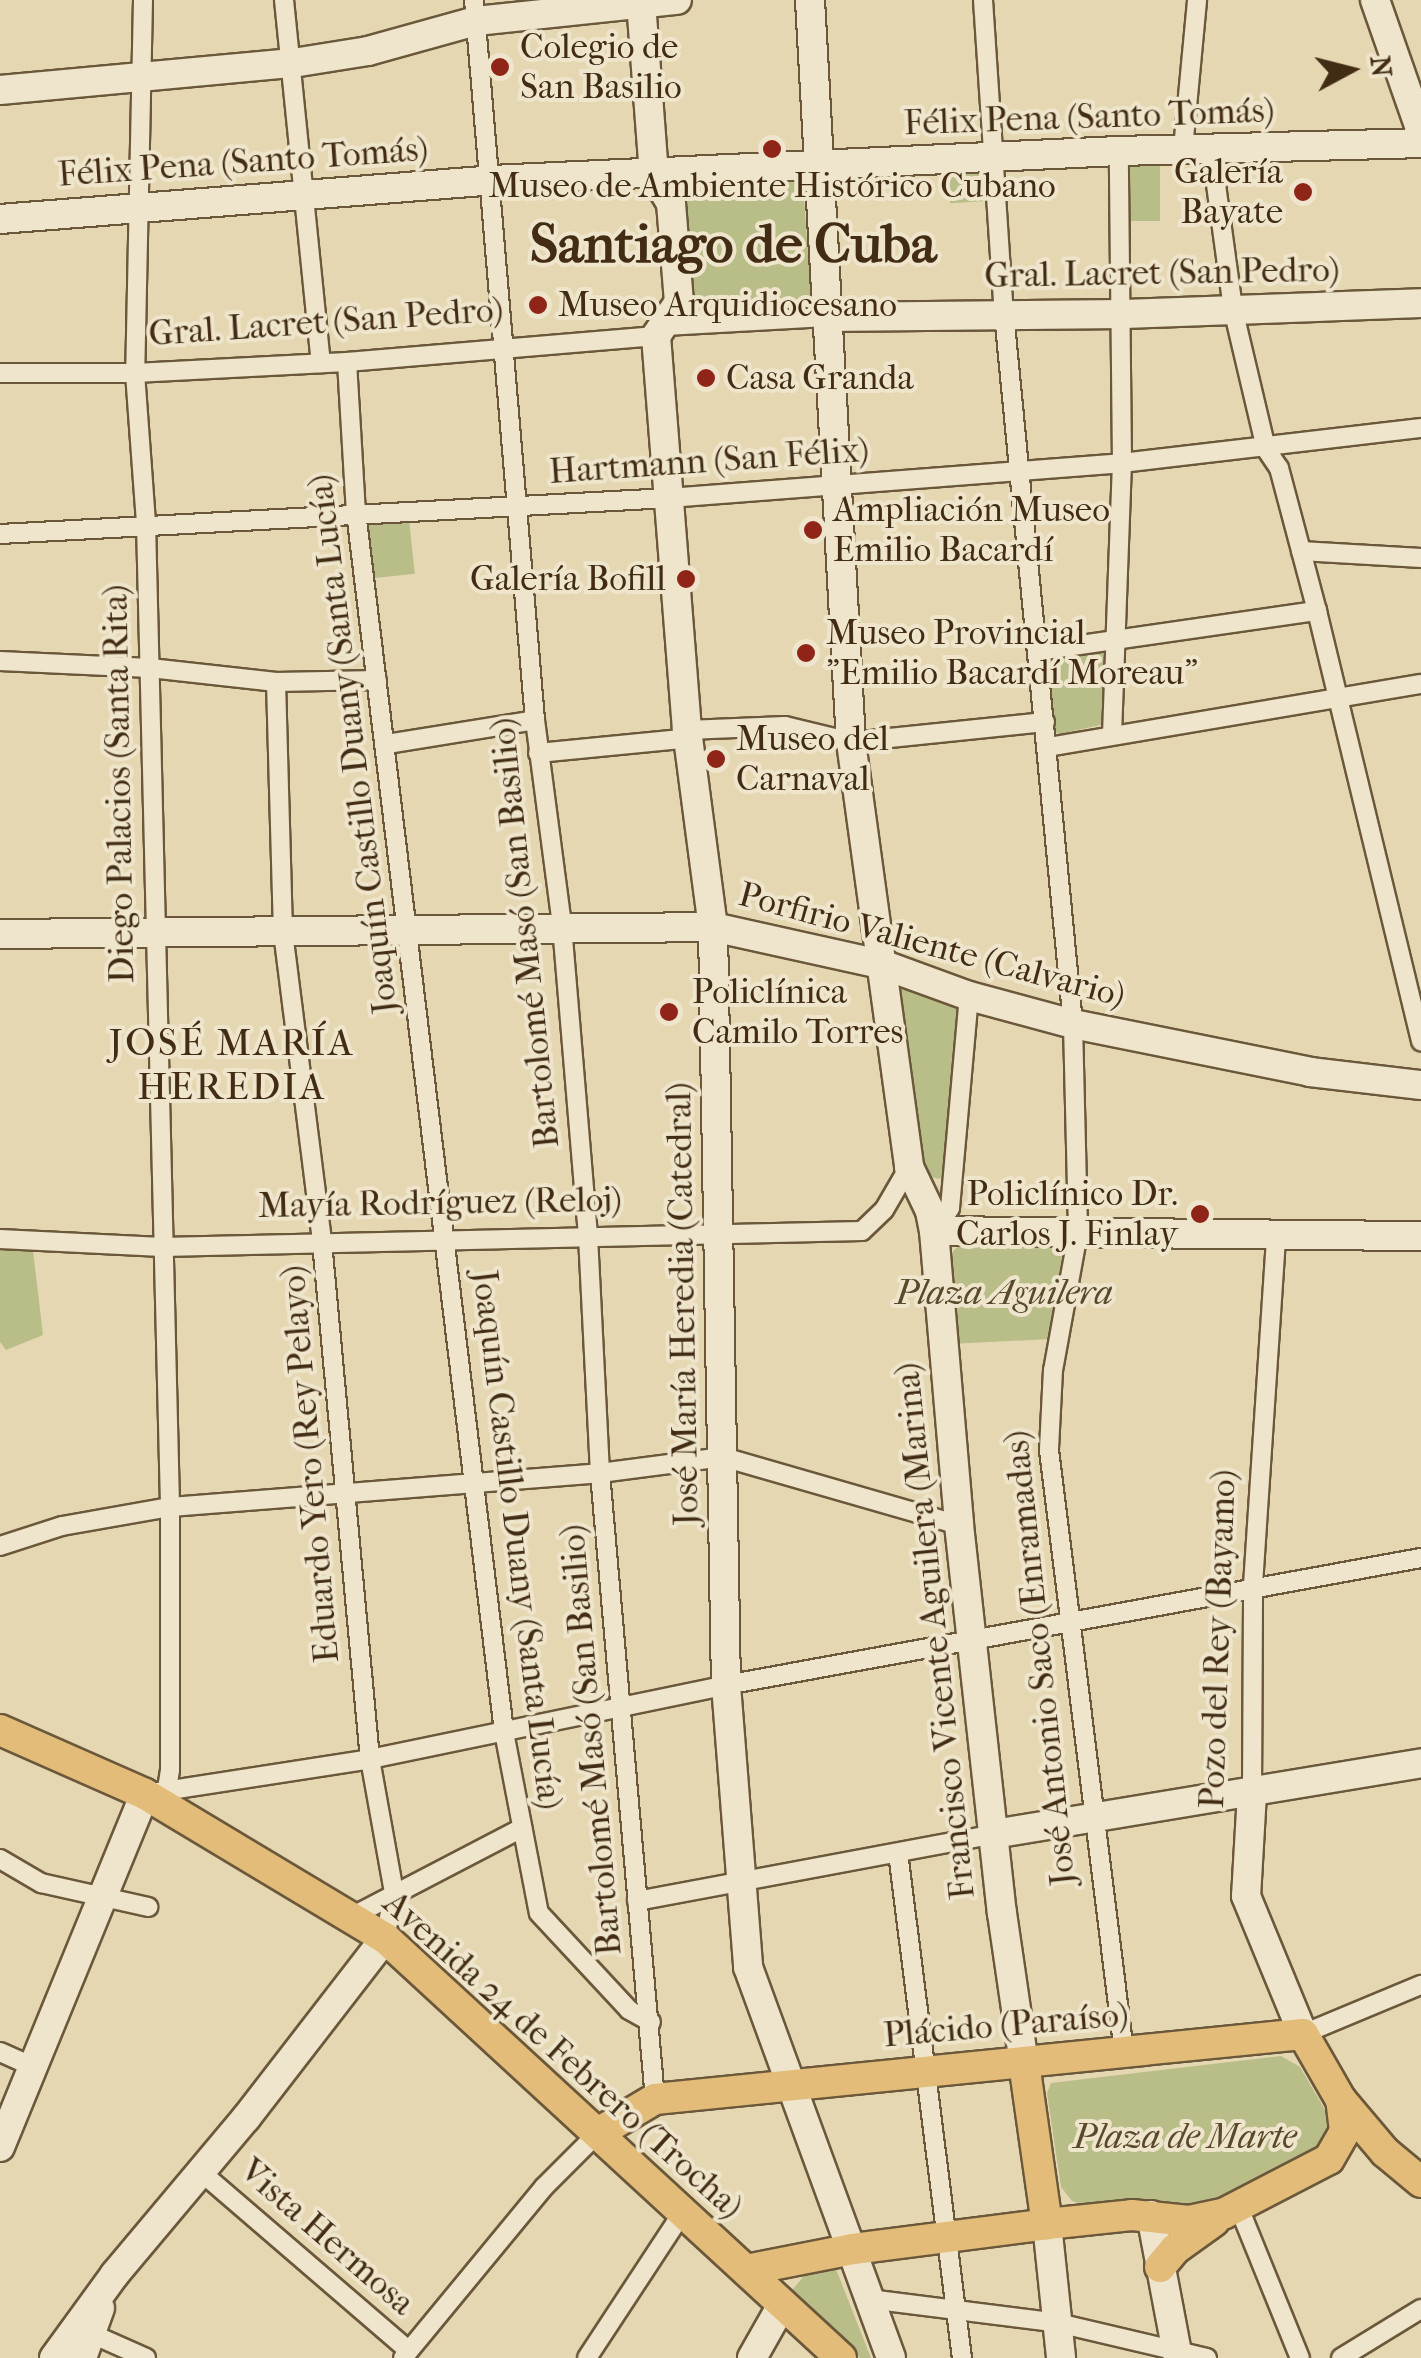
<!DOCTYPE html>
<html>
<head>
<meta charset="utf-8">
<style>
	body { margin:0 }
	#map { position:relative; width:1421px; height:2358px; overflow:hidden; background:#e5d7b1; font-family:"IM FELL French Canon",serif }
	div>[style] { position:absolute }
	[style*='--x'] { left:calc(var(--x)*1px); top:calc(var(--y)*1px); width:calc(var(--w)*1px); rotate:calc(var(--a)*1deg) }
	.green>* { inset:0; background:#b9bd88; transform-origin:0 0 }
	.roads { filter:drop-shadow(2px 0 #6b583b) drop-shadow(-2px 0 #6b583b) drop-shadow(0 2px #6b583b) drop-shadow(0 -2px #6b583b) }
	.street>* { height:18px; margin:-9px; padding:0 9px; transform-origin:9px; border-radius:9px; background:#eee5cc }
	.secondary>* { height:28px; margin:-14px; padding:0 14px; transform-origin:14px; border-radius:14px; background:#eee5cc }
	.primary>* { height:30px; margin:-15px; padding:0 15px; transform-origin:15px; border-radius:15px; background:#e2bc78 }
	.dots>* { width:28px; height:28px; translate:-50% -50%; box-sizing:border-box; border:5px solid #eee5cc; border-radius:50% }
	span { translate:-50% -50%; white-space:nowrap; text-align:center; line-height:1.15; -webkit-text-stroke:8px #eee5cc; paint-order:stroke }
	.poi-label { font-size:35px; color:#422d14 }
	.left { translate:0 -50%; text-align:left }
	.right { translate:-100% -50%; text-align:right }
	.street-label { font-size:35px; color:#422d14 }
	.park-label { font-size:35px; color:#5a4a2b; font-style:italic }
	.neighbourhood-label { font-size:38px; color:#422d14; letter-spacing:2.5px }
	.town-label { font-size:55px; color:#422d14; font-weight:700 }
	.north { position:absolute; left:1301px; top:20px; width:100px; height:100px; -webkit-text-stroke:8px #eee5cc; paint-order:stroke; rotate:83deg; font-size:28px; font-weight:700; line-height:40px; text-align:center; color:#422d14 }
	.north::after { content:''; display:block; margin:auto; width:35px; height:45px; background:#422d14; clip-path:polygon(50% 0,100% 100%,50% 72%,0 100%) }
</style>
</head>
<body>
<div id="map">
	<div class="green">
		<div style="left:1126px;top:162px;width:34px;height:59px"></div>
		<div style="left:983px;top:171px;width:30px;height:35px;rotate:86deg"></div>
		<div style="clip-path:polygon(793px 176px,803px 185px,811px 294px,803px 305px,703px 312px,693px 303px,685px 194px,693px 184px)"></div>
		<div style="left:409px;top:519px;width:55px;height:45px;rotate:84deg"></div>
		<div style="clip-path:polygon(1102px 648px,1105px 651px,1105px 724px,1059px 734px,1054px 731px,1047px 662px,1051px 657px)"></div>
		<div style="clip-path:polygon(895px 986px,962px 1007px,948px 1170px,939px 1179px,927px 1176px,918px 1163px)"></div>
		<div style="clip-path:polygon(962px 1242px,1063px 1247px,1050px 1339px,950px 1344px,945px 1260px)"></div>
		<div style="clip-path:polygon(0 1250px,33px 1251px,43px 1335px,6px 1350px,0 1342px)"></div>
		<div style="clip-path:polygon(1281px 2056px,1300px 2067px,1331px 2120px,1332px 2129px,1322px 2147px,1205px 2206px,1148px 2201px,1082px 2204px,1072px 2201px,1061px 2187px,1047px 2093px,1051px 2083px)"></div>
		<div style="clip-path:polygon(834px 2264px,871px 2358px,860px 2358px,788px 2295px,808px 2271px)"></div>
	</div>
	<div class="roads">
		<div class="street">
			<div style="--x:143;--y:0;--w:373;--a:91.2"></div>
			<div style="--x:135;--y:373;--w:150;--a:85.8"></div>
			<div style="--x:146;--y:523;--w:984;--a:88.6"></div>
			<div style="--x:170;--y:1507;--w:263;--a:90"></div>
			<div style="--x:170;--y:1770;--w:37;--a:99"></div>
			<div style="--x:284;--y:0;--w:365;--a:84.2"></div>
			<div style="--x:474;--y:0;--w:723;--a:85.16"></div>
			<div style="--x:535;--y:720;--w:208;--a:82.5"></div>
			<div style="--x:562;--y:926;--w:311;--a:85.2"></div>
			<div style="--x:588;--y:1236;--w:237;--a:87.1"></div>
			<div style="--x:600;--y:1473;--w:628;--a:84.98"></div>
			<div style="--x:983;--y:0;--w:315;--a:86.2"></div>
			<div style="--x:1004;--y:314;--w:713;--a:84.45"></div>
			<div style="--x:1073;--y:1024;--w:209;--a:88.6"></div>
			<div style="--x:1078;--y:1233;--w:139;--a:100.3"></div>
			<div style="--x:1053;--y:1370;--w:80;--a:92.9"></div>
			<div style="--x:1049;--y:1450;--w:607;--a:82.9"></div>
			<div style="--x:1211;--y:148;--w:162;--a:82.2"></div>
			<div style="--x:1233;--y:309;--w:144;--a:76.7"></div>
			<div style="--x:1266;--y:449;--w:23;--a:56"></div>
			<div style="--x:1279;--y:468;--w:148;--a:75.1"></div>
			<div style="--x:1317;--y:611;--w:443;--a:76.4"></div>
			<div style="--x:1183;--y:149;--w:150;--a:-84.6"></div>
			<div style="--x:665;--y:326;--w:162;--a:-3.2"></div>
			<div style="--x:347;--y:362;--w:150;--a:86.6"></div>
			<div style="--x:356;--y:512;--w:1229;--a:83.08"></div>
			<div style="--x:504;--y:1732;--w:184;--a:79.1"></div>
			<div style="--x:539;--y:1913;--w:132;--a:47.1"></div>
			<div style="--x:629;--y:2010;--w:25;--a:29"></div>
			<div style="--x:0;--y:373;--w:135;--a:0"></div>
			<div style="--x:135;--y:373;--w:212;--a:-3"></div>
			<div style="--x:347;--y:362;--w:310;--a:-4.8"></div>
			<div style="--x:0;--y:534;--w:669;--a:-3.08"></div>
			<div style="--x:668;--y:498;--w:455;--a:-4.4"></div>
			<div style="--x:1122;--y:463;--w:301;--a:-6.7"></div>
			<div style="--x:1301;--y:551;--w:120;--a:3.3"></div>
			<div style="--x:1038;--y:651;--w:282;--a:-8.2"></div>
			<div style="--x:0;--y:661;--w:150;--a:2.7"></div>
			<div style="--x:150;--y:668;--w:127;--a:6.3"></div>
			<div style="--x:276;--y:682;--w:101;--a:-1.1"></div>
			<div style="--x:276;--y:682;--w:250;--a:88.4"></div>
			<div style="--x:283;--y:932;--w:312;--a:82.8"></div>
			<div style="--x:322;--y:1242;--w:519;--a:84.7"></div>
			<div style="--x:370;--y:1759;--w:135;--a:79.8"></div>
			<div style="--x:394;--y:1892;--w:47;--a:101.1"></div>
			<div style="--x:687;--y:730;--w:98;--a:-2.3"></div>
			<div style="--x:785;--y:726;--w:68;--a:13.6"></div>
			<div style="--x:851;--y:742;--w:195;--a:-5.9"></div>
			<div style="--x:1112;--y:735;--w:272;--a:-87.9"></div>
			<div style="--x:1122;--y:463;--w:312;--a:-90.6"></div>
			<div style="--x:387;--y:744;--w:150;--a:-9.2"></div>
			<div style="--x:1048;--y:747;--w:378;--a:-9.6"></div>
			<div style="--x:538;--y:753;--w:154;--a:-5.6"></div>
			<div style="--x:934;--y:1231;--w:28;--a:-55"></div>
			<div style="--x:950;--y:1208;--w:213;--a:-84.9"></div>
			<div style="--x:0;--y:1239;--w:162;--a:2.8"></div>
			<div style="--x:162;--y:1247;--w:700;--a:-1.31"></div>
			<div style="--x:862;--y:1231;--w:30;--a:-44"></div>
			<div style="--x:884;--y:1210;--w:50;--a:-59.8"></div>
			<div style="--x:0;--y:1546;--w:65;--a:-17.9"></div>
			<div style="--x:62;--y:1526;--w:110;--a:-10"></div>
			<div style="--x:170;--y:1507;--w:431;--a:-4.5"></div>
			<div style="--x:600;--y:1473;--w:124;--a:-7.4"></div>
			<div style="--x:723;--y:1457;--w:246;--a:16.1"></div>
			<div style="--x:158;--y:1792;--w:215;--a:-8.8"></div>
			<div style="--x:370;--y:1759;--w:364;--a:-11.7"></div>
			<div style="--x:726;--y:1685;--w:707;--a:-10.36"></div>
			<div style="--x:1252;--y:1793;--w:208;--a:-89.7"></div>
			<div style="--x:1253;--y:1585;--w:351;--a:-86.2"></div>
			<div style="--x:898;--y:1853;--w:509;--a:82.78"></div>
			<div style="--x:0;--y:1859;--w:48;--a:30.3"></div>
			<div style="--x:41;--y:1883;--w:110;--a:12.6"></div>
			<div style="--x:637;--y:1901;--w:363;--a:-10.6"></div>
			<div style="--x:353;--y:1916;--w:191;--a:-27.5"></div>
			<div style="--x:1303;--y:2034;--w:128;--a:-22.6"></div>
			<div style="--x:0;--y:2052;--w:35;--a:24"></div>
			<div style="--x:201;--y:2172;--w:274;--a:40.7"></div>
			<div style="--x:1239;--y:2208;--w:162;--a:67.9"></div>
			<div style="--x:869;--y:2299;--w:191;--a:7.2"></div>
			<div style="--x:1058;--y:2323;--w:153;--a:13.2"></div>
			<div style="--x:83;--y:2330;--w:69;--a:24"></div>
			<div style="--x:403;--y:2358;--w:222;--a:-50.5"></div>
			<div style="--x:544;--y:2187;--w:76;--a:-45"></div>
			<div style="--x:587;--y:2358;--w:175;--a:-56.7"></div>
			<div style="--x:1341;--y:2358;--w:94;--a:-31.5"></div>
		</div>
		<div class="secondary">
			<div style="--x:810;--y:0;--w:743;--a:86.84"></div>
			<div style="--x:851;--y:742;--w:429;--a:82.2"></div>
			<div style="--x:909;--y:1167;--w:49;--a:64.5"></div>
			<div style="--x:930;--y:1211;--w:20;--a:79"></div>
			<div style="--x:934;--y:1231;--w:295;--a:85.1"></div>
			<div style="--x:959;--y:1525;--w:390;--a:83.7"></div>
			<div style="--x:1002;--y:1913;--w:152;--a:81.7"></div>
			<div style="--x:1375;--y:0;--w:139;--a:70.7"></div>
			<div style="--x:641;--y:2;--w:173;--a:85.7"></div>
			<div style="--x:654;--y:175;--w:33;--a:59"></div>
			<div style="--x:671;--y:203;--w:99;--a:85.4"></div>
			<div style="--x:679;--y:302;--w:41;--a:124.1"></div>
			<div style="--x:656;--y:336;--w:395;--a:85.5"></div>
			<div style="--x:687;--y:730;--w:199;--a:82.5"></div>
			<div style="--x:713;--y:927;--w:758;--a:89.02"></div>
			<div style="--x:726;--y:1685;--w:283;--a:85.5"></div>
			<div style="--x:748;--y:1967;--w:416;--a:69.9"></div>
			<div style="--x:0;--y:90;--w:294;--a:-5.3"></div>
			<div style="--x:293;--y:63;--w:76;--a:-9.1"></div>
			<div style="--x:368;--y:51;--w:112;--a:-15.5"></div>
			<div style="--x:476;--y:21;--w:202;--a:-6"></div>
			<div style="--x:0;--y:219;--w:494;--a:-4.5"></div>
			<div style="--x:492;--y:180;--w:628;--a:-2.65"></div>
			<div style="--x:1119;--y:151;--w:302;--a:-1.5"></div>
			<div style="--x:827;--y:317;--w:297;--a:-0.6"></div>
			<div style="--x:1124;--y:314;--w:297;--a:-2.1"></div>
			<div style="--x:0;--y:934;--w:713;--a:-0.56"></div>
			<div style="--x:713;--y:927;--w:175;--a:12.5"></div>
			<div style="--x:884;--y:965;--w:90;--a:20"></div>
			<div style="--x:969;--y:996;--w:108;--a:15.1"></div>
			<div style="--x:1073;--y:1024;--w:242;--a:11.4"></div>
			<div style="--x:1310;--y:1072;--w:112;--a:6.7"></div>
			<div style="--x:934;--y:1231;--w:487;--a:0.6"></div>
			<div style="--x:1252;--y:1793;--w:103;--a:93.3"></div>
			<div style="--x:1246;--y:1896;--w:149;--a:67.6"></div>
			<div style="--x:994;--y:1834;--w:433;--a:-9.4"></div>
			<div style="--x:0;--y:2147;--w:382;--a:-67.7"></div>
			<div style="--x:1151;--y:2215;--w:146;--a:79.3"></div>
			<div style="--x:1047;--y:2224;--w:135;--a:84"></div>
			<div style="--x:54;--y:2358;--w:104;--a:-54"></div>
			<div style="--x:115;--y:2274;--w:204;--a:-50"></div>
			<div style="--x:246;--y:2118;--w:227;--a:-52.3"></div>
			<div style="--x:82;--y:2358;--w:53;--a:-70.2"></div>
			<div style="--x:752;--y:2358;--w:61;--a:-60.5"></div>
		</div>
		<div class="primary">
			<div style="--x:0;--y:1730;--w:158;--a:23.8"></div>
			<div style="--x:145;--y:1794;--w:280;--a:31"></div>
			<div style="--x:385;--y:1938;--w:620;--a:42.65"></div>
			<div style="--x:1024;--y:2063;--w:163;--a:81.9"></div>
			<div style="--x:598;--y:2133;--w:66;--a:-30.8"></div>
			<div style="--x:655;--y:2099;--w:651;--a:-5.73"></div>
			<div style="--x:1303;--y:2034;--w:76;--a:60.1"></div>
			<div style="--x:1341;--y:2100;--w:68;--a:49.8"></div>
			<div style="--x:1385;--y:2152;--w:47;--a:39.8"></div>
			<div style="--x:1160;--y:2267;--w:23;--a:-50"></div>
			<div style="--x:1175;--y:2249;--w:48;--a:-35.7"></div>
			<div style="--x:746;--y:2270;--w:109;--a:-11.1"></div>
			<div style="--x:853;--y:2249;--w:196;--a:-7.3"></div>
			<div style="--x:1047;--y:2224;--w:85;--a:-6"></div>
			<div style="--x:1132;--y:2215;--w:57;--a:6"></div>
			<div style="--x:1189;--y:2221;--w:35;--a:-12"></div>
			<div style="--x:1223;--y:2214;--w:119;--a:-27.4"></div>
			<div style="--x:1329;--y:2159;--w:32;--a:-60"></div>
			<div style="--x:1345;--y:2131;--w:31;--a:-97"></div>
		</div>
	</div>
	<div class="dots">
		<div style="left:500px;top:67px;background:#8f2418"></div>
		<div style="left:772px;top:149px;background:#8f2418"></div>
		<div style="left:1303px;top:192px;background:#8f2418"></div>
		<div style="left:538px;top:305px;background:#8f2418"></div>
		<div style="left:706px;top:378px;background:#8f2418"></div>
		<div style="left:813px;top:530px;background:#8f2418"></div>
		<div style="left:686px;top:579px;background:#8f2418"></div>
		<div style="left:806px;top:653px;background:#8f2418"></div>
		<div style="left:716px;top:759px;background:#8f2418"></div>
		<div style="left:669px;top:1012px;background:#8f2418"></div>
		<div style="left:1200px;top:1214px;background:#8f2418"></div>
	</div>
	<div class="poi-label">
		<span class="left" style="left:520px;top:67px">Colegio de<br>San Basilio</span>
		<span class="right" style="left:1283px;top:192px">Galería<br>Bayate</span>
		<span style="left:772px;top:186px">Museo de Ambiente Histórico Cubano</span>
		<span class="left" style="left:558px;top:305px">Museo Arquidiocesano</span>
		<span class="left" style="left:726px;top:378px">Casa Granda</span>
		<span class="left" style="left:833px;top:530px">Ampliación Museo<br>Emilio Bacardí</span>
		<span class="right" style="left:666px;top:579px">Galería Bofill</span>
		<span class="left" style="left:826px;top:653px">Museo Provincial<br>"Emilio Bacardí Moreau"</span>
		<span class="left" style="left:736px;top:759px">Museo del<br>Carnaval</span>
		<span class="left" style="left:692px;top:1012px">Policlínica<br>Camilo Torres</span>
		<span class="right" style="left:1178px;top:1214px">Policlínico Dr.<br>Carlos J. Finlay</span>
	</div>
	<div class="street-label">
		<span style="left:1089px;top:117px;rotate:-2deg">Félix Pena (Santo Tomás)</span>
		<span style="left:243px;top:162px;rotate:-4deg">Félix Pena (Santo Tomás)</span>
		<span style="left:1162px;top:273px;rotate:-1deg">Gral. Lacret (San Pedro)</span>
		<span style="left:326px;top:322px;rotate:-4deg">Gral. Lacret (San Pedro)</span>
		<span style="left:709px;top:461px;rotate:-4deg">Hartmann (San Félix)</span>
		<span style="left:353px;top:744px;rotate:-97deg">Joaquín Castillo Duany (Santa Lucía)</span>
		<span style="left:119px;top:784px;rotate:-91deg">Diego Palacios (Santa Rita)</span>
		<span style="left:525px;top:933px;rotate:-96deg">Bartolomé Masó (San Basilio)</span>
		<span style="left:932px;top:945px;rotate:15deg">Porfirio Valiente (Calvario)</span>
		<span style="left:440px;top:1203px;rotate:-1deg">Mayía Rodríguez (Reloj)</span>
		<span style="left:683px;top:1304px;rotate:-91deg">José María Heredia (Catedral)</span>
		<span style="left:310px;top:1464px;rotate:-95deg">Eduardo Yero (Rey Pelayo)</span>
		<span style="left:517px;top:1540px;rotate:83deg">Joaquín Castillo Duany (Santa Lucía)</span>
		<span style="left:935px;top:1631px;rotate:-96deg">Francisco Vicente Aguilera (Marina)</span>
		<span style="left:1218px;top:1639px;rotate:-88deg">Pozo del Rey (Bayamo)</span>
		<span style="left:1040px;top:1658px;rotate:-96deg">José Antonio Saco (Enramadas)</span>
		<span style="left:591px;top:1740px;rotate:-95deg">Bartolomé Masó (San Basilio)</span>
		<span style="left:1006px;top:2025px;rotate:-5deg">Plácido (Paraíso)</span>
		<span style="left:563px;top:2055px;rotate:42deg">Avenida 24 de Febrero (Trocha)</span>
		<span style="left:327px;top:2237px;rotate:41deg">Vista Hermosa</span>
	</div>
	<div class="park-label">
		<span style="left:1004px;top:1293px">Plaza Aguilera</span>
		<span style="left:1185px;top:2137px">Plaza de Marte</span>
	</div>
	<div class="neighbourhood-label">
		<span style="left:232px;top:1065px">JOSÉ MARÍA<br>HEREDIA</span>
	</div>
	<div class="town-label">
		<span style="left:733px;top:245px">Santiago de Cuba</span>
	</div>
	<div class="north">N</div>
</div>
</body>
</html>
